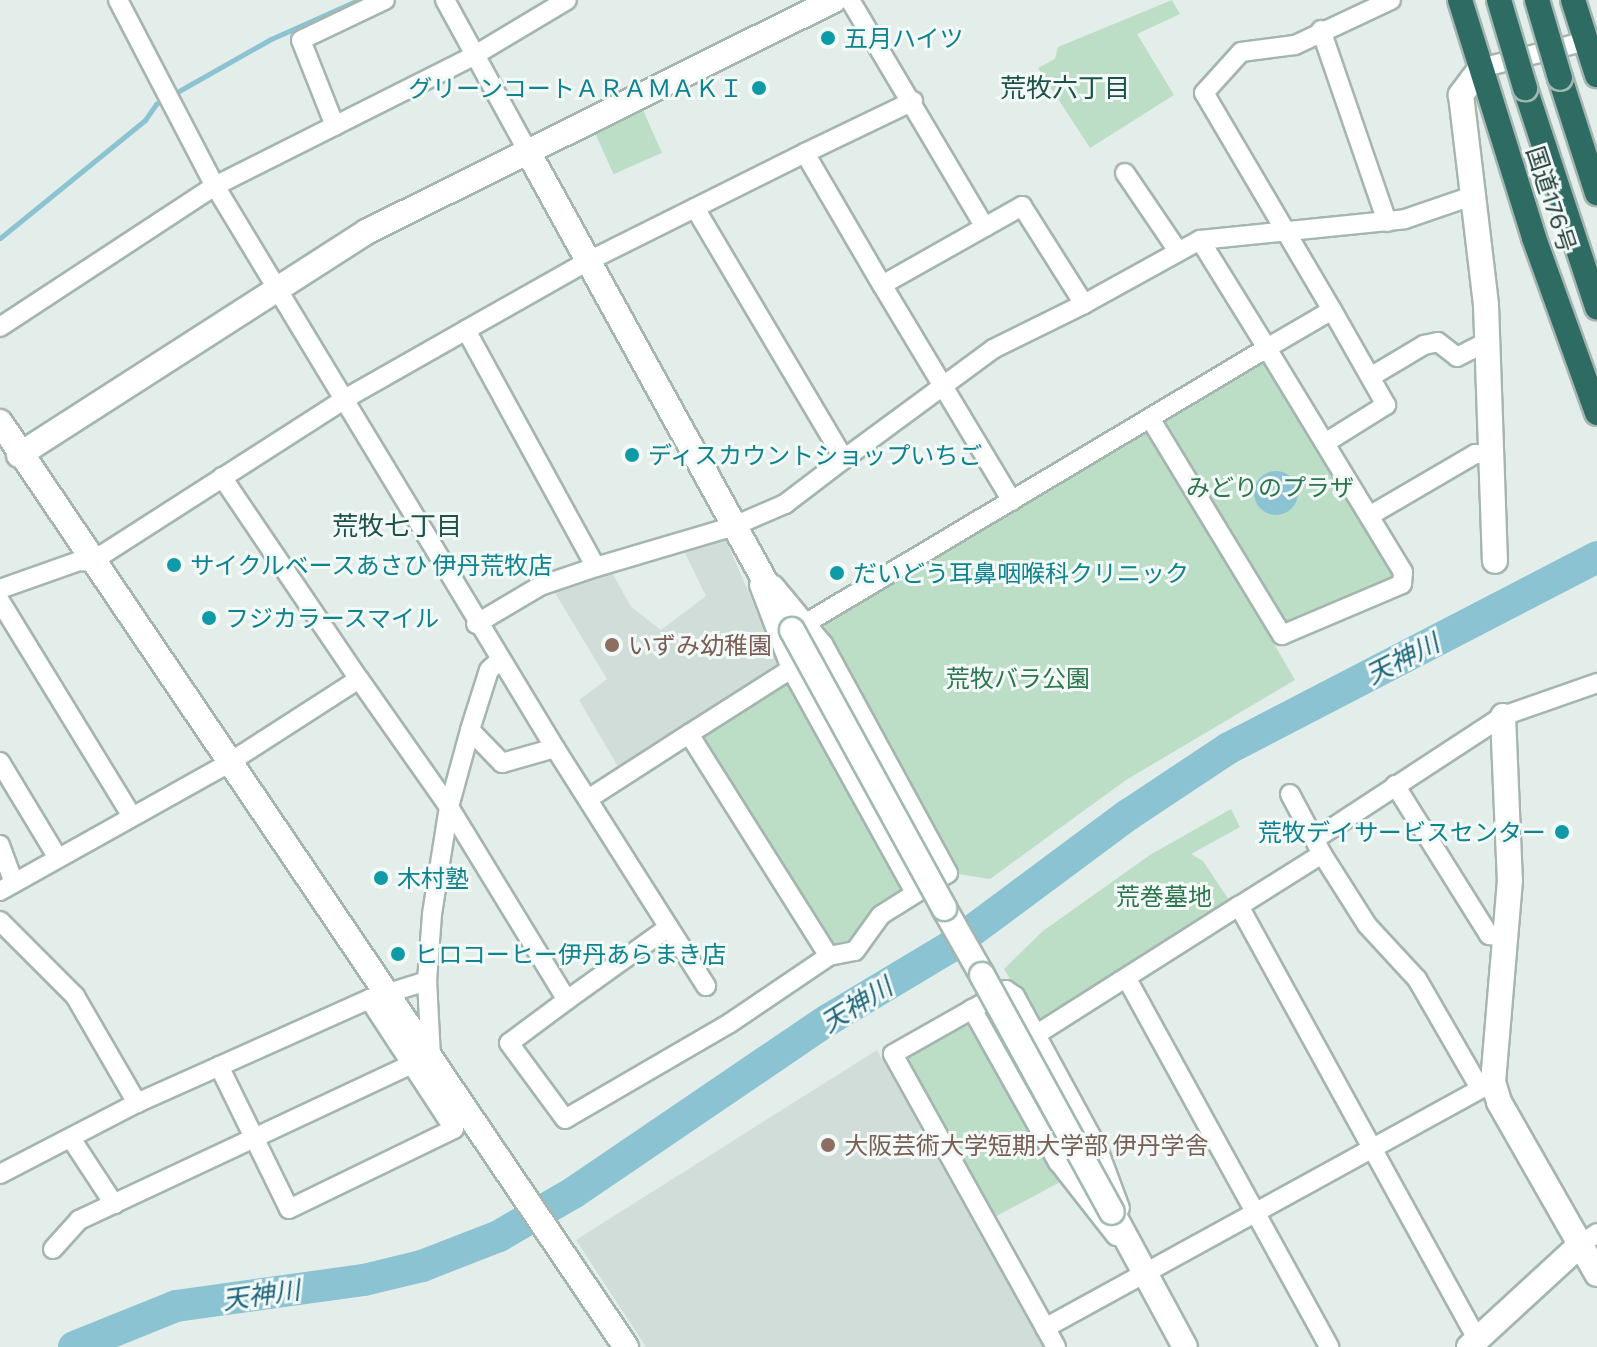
<!DOCTYPE html>
<html>
<head>
<meta charset="utf-8">
<style>
	body { margin:0 }
	#map { position:relative; width:1597px; height:1347px; overflow:hidden; background:#e3ede9; font-family:Commissioner,"Noto Sans JP",sans-serif }
	div>[style] { position:absolute }
	[style*='--x'] { left:calc(var(--x)*1px); top:calc(var(--y)*1px); width:calc(var(--w)*1px); rotate:calc(var(--a)*1deg) }
	.built>* { inset:0; background:#d1ddd8 }
	.green>* { inset:0; background:#bcdec7; transform-origin:0 0 }
	.water>* { inset:0; background:#8bc3d2 }
	.round { border-radius:50% }
	.stream>* { height:5px; margin:-2.5px; padding:0 2.5px; transform-origin:2.5px; border-radius:2.5px; background:#8bc3d2 }
	.river>* { height:32px; margin:-16px; padding:0 16px; transform-origin:16px; border-radius:16px; background:#8bc3d2 }
	.roads { filter:drop-shadow(2px 0 #a5b5b0) drop-shadow(-2px 0 #a5b5b0) drop-shadow(0 2px #a5b5b0) drop-shadow(0 -2px #a5b5b0) }
	.street>* { height:18px; margin:-9px; padding:0 9px; transform-origin:9px; border-radius:9px; background:#fff }
	.secondary>* { height:24px; margin:-12px; padding:0 12px; transform-origin:12px; border-radius:12px; background:#fff }
	.highway>* { height:24px; margin:-12px; padding:0 12px; transform-origin:12px; border-radius:12px; background:#2e6b62 }
	.bridges { filter:drop-shadow(2px 0 #a1b9b2) drop-shadow(-2px 0 #a1b9b2) drop-shadow(0 2px #a1b9b2) drop-shadow(0 -2px #a1b9b2) }
	.secondary-bridge>* { height:24px; margin:-12px; padding:0 12px; transform-origin:12px; border-radius:12px; background:#fff }
	.highway-bridge>* { height:24px; margin:-12px; padding:0 12px; transform-origin:12px; border-radius:12px; background:#2e6b62 }
	.dots>* { width:22px; height:22px; translate:-50% -50%; box-sizing:border-box; border:4px solid #f3f9f7; border-radius:50% }
	span { translate:-50% -50%; white-space:nowrap; text-align:center; line-height:1.15; -webkit-text-stroke:6px #f3f9f7; paint-order:stroke }
	.culture-label { font-size:24px; color:#0d838f }
	.left { translate:0 -50%; text-align:left }
	.right { translate:-100% -50%; text-align:right }
	.street-label { font-size:24px; color:#223e38 }
	.park-label { font-size:24px; color:#2c754d }
	.education-label { font-size:24px; color:#785e54 }
	.neighbourhood-label { font-size:26px; color:#1e5147 }
	.water-label { font-size:26px; color:#1c657b; font-style:italic }
</style>
</head>
<body>
<div id="map">
	<div class="built">
		<div style="clip-path:polygon(724px 536px,777px 658px,776px 670px,620px 770px,579px 700px,607px 679px,552px 588px,610px 569px,631px 607px,661px 630px,706px 596px,682px 547px)"></div>
		<div style="clip-path:polygon(877px 1050px,1043px 1347px,646px 1347px,576px 1240px)"></div>
	</div>
	<div class="green">
		<div style="clip-path:polygon(1172px 0,1180px 14px,1137px 34px,1174px 95px,1090px 148px,1038px 68px,1055px 59px,1058px 47px)"></div>
		<div style="left:642px;top:108px;width:49px;height:53px;rotate:66deg"></div>
		<div style="clip-path:polygon(1260px 360px,1269px 362px,1394px 572px,1390px 582px,1285px 627px,1160px 419px)"></div>
		<div style="clip-path:polygon(1146px 432px,1153px 435px,1295px 680px,1126px 780px,990px 879px,958px 874px,824px 630px,826px 623px)"></div>
		<div style="clip-path:polygon(783px 682px,792px 682px,904px 885px,903px 897px,852px 948px,834px 950px,701px 741px,702px 734px)"></div>
		<div style="clip-path:polygon(1231px 809px,1240px 827px,1191px 854px,1203px 861px,1231px 903px,1036px 1023px,1004px 969px,1043px 931px,1150px 855px)"></div>
		<div style="clip-path:polygon(962px 1019px,973px 1020px,1062px 1181px,993px 1218px,905px 1058px,907px 1050px)"></div>
	</div>
	<div class="water">
		<div class="round" style="left:1254px;top:471px;width:44px;height:44px"></div>
	</div>
	<div class="stream">
		<div style="--x:0;--y:238;--w:187;--a:-39.1"></div>
		<div style="--x:145;--y:120;--w:19;--a:-55"></div>
		<div style="--x:156;--y:104;--w:132;--a:-29.5"></div>
		<div style="--x:271;--y:39;--w:95;--a:-24.1"></div>
	</div>
	<div class="river">
		<div style="--x:74;--y:1347;--w:110;--a:-21.9"></div>
		<div style="--x:176;--y:1306;--w:190;--a:-7.9"></div>
		<div style="--x:364;--y:1280;--w:60;--a:-13.6"></div>
		<div style="--x:422;--y:1266;--w:83;--a:-21.3"></div>
		<div style="--x:499;--y:1236;--w:86;--a:-30.2"></div>
		<div style="--x:573;--y:1193;--w:308;--a:-34.2"></div>
		<div style="--x:828;--y:1020;--w:142;--a:-30.9"></div>
		<div style="--x:950;--y:947;--w:222;--a:-36.6"></div>
		<div style="--x:1128;--y:815;--w:121;--a:-33.6"></div>
		<div style="--x:1229;--y:748;--w:415;--a:-27.4"></div>
	</div>
	<div class="roads">
		<div class="street">
			<div style="--x:118;--y:0;--w:210;--a:62.5"></div>
			<div style="--x:215;--y:186;--w:657;--a:58.83"></div>
			<div style="--x:445;--y:0;--w:171;--a:61.3"></div>
			<div style="--x:850;--y:0;--w:264;--a:59.3"></div>
			<div style="--x:1321;--y:30;--w:203;--a:71"></div>
			<div style="--x:1481;--y:68;--w:108;--a:-14.4"></div>
			<div style="--x:335;--y:126;--w:92;--a:-111.6"></div>
			<div style="--x:301;--y:40;--w:93;--a:-25.5"></div>
			<div style="--x:805;--y:153;--w:242;--a:153.5"></div>
			<div style="--x:588;--y:261;--w:140;--a:150.5"></div>
			<div style="--x:466;--y:330;--w:270;--a:61.3"></div>
			<div style="--x:596;--y:567;--w:144;--a:-16.5"></div>
			<div style="--x:734;--y:526;--w:56;--a:-23.3"></div>
			<div style="--x:785;--y:504;--w:74;--a:-37.3"></div>
			<div style="--x:1125;--y:173;--w:94;--a:55.8"></div>
			<div style="--x:695;--y:208;--w:292;--a:59.3"></div>
			<div style="--x:844;--y:459;--w:185;--a:-36.4"></div>
			<div style="--x:993;--y:349;--w:102;--a:-26.3"></div>
			<div style="--x:882;--y:285;--w:153;--a:-120.3"></div>
			<div style="--x:805;--y:153;--w:120;--a:-25.7"></div>
			<div style="--x:0;--y:327;--w:257;--a:-33.3"></div>
			<div style="--x:215;--y:186;--w:291;--a:-26.7"></div>
			<div style="--x:475;--y:55;--w:107;--a:-30.9"></div>
			<div style="--x:1372;--y:376;--w:61;--a:-30.8"></div>
			<div style="--x:1424;--y:345;--w:14;--a:-12"></div>
			<div style="--x:1438;--y:342;--w:24;--a:38"></div>
			<div style="--x:1457;--y:357;--w:34;--a:-27"></div>
			<div style="--x:1150;--y:418;--w:254;--a:58.7"></div>
			<div style="--x:1282;--y:635;--w:130;--a:-23"></div>
			<div style="--x:1402;--y:584;--w:12;--a:-85"></div>
			<div style="--x:1403;--y:572;--w:262;--a:-121.3"></div>
			<div style="--x:1267;--y:348;--w:75;--a:-30.3"></div>
			<div style="--x:1332;--y:310;--w:252;--a:-120.5"></div>
			<div style="--x:1204;--y:93;--w:55;--a:-47.9"></div>
			<div style="--x:1241;--y:52;--w:54;--a:-7.4"></div>
			<div style="--x:1295;--y:45;--w:106;--a:-25.1"></div>
			<div style="--x:1325;--y:443;--w:72;--a:-31.9"></div>
			<div style="--x:1386;--y:405;--w:109;--a:-119.6"></div>
			<div style="--x:222;--y:477;--w:244;--a:55.9"></div>
			<div style="--x:1012;--y:501;--w:252;--a:-121"></div>
			<div style="--x:882;--y:285;--w:161;--a:-29.4"></div>
			<div style="--x:1022;--y:206;--w:116;--a:57.7"></div>
			<div style="--x:1084;--y:304;--w:132;--a:-28.9"></div>
			<div style="--x:1200;--y:240;--w:206;--a:-5.8"></div>
			<div style="--x:1405;--y:219;--w:74;--a:-18.9"></div>
			<div style="--x:1369;--y:516;--w:123;--a:-30.3"></div>
			<div style="--x:1475;--y:454;--w:15;--a:0"></div>
			<div style="--x:759;--y:585;--w:90;--a:69.1"></div>
			<div style="--x:791;--y:669;--w:121;--a:147.5"></div>
			<div style="--x:689;--y:734;--w:262;--a:57.8"></div>
			<div style="--x:0;--y:589;--w:84;--a:-19.5"></div>
			<div style="--x:79;--y:561;--w:12;--a:5"></div>
			<div style="--x:91;--y:562;--w:300;--a:-32.7"></div>
			<div style="--x:343;--y:400;--w:142;--a:-29.6"></div>
			<div style="--x:0;--y:601;--w:252;--a:58.5"></div>
			<div style="--x:808;--y:622;--w:535;--a:-30.84"></div>
			<div style="--x:1267;--y:348;--w:127;--a:-121.8"></div>
			<div style="--x:476;--y:624;--w:74;--a:-30.7"></div>
			<div style="--x:540;--y:586;--w:59;--a:-18.7"></div>
			<div style="--x:499;--y:661;--w:13;--a:138"></div>
			<div style="--x:489;--y:670;--w:63;--a:107.6"></div>
			<div style="--x:470;--y:730;--w:46;--a:45.9"></div>
			<div style="--x:502;--y:763;--w:55;--a:-15.8"></div>
			<div style="--x:555;--y:748;--w:282;--a:57.6"></div>
			<div style="--x:791;--y:669;--w:256;--a:61"></div>
			<div style="--x:0;--y:762;--w:112;--a:58.9"></div>
			<div style="--x:1395;--y:785;--w:177;--a:57.9"></div>
			<div style="--x:1489;--y:935;--w:17;--a:7"></div>
			<div style="--x:1290;--y:794;--w:68;--a:61.9"></div>
			<div style="--x:1322;--y:854;--w:98;--a:147.9"></div>
			<div style="--x:1239;--y:906;--w:494;--a:61.2"></div>
			<div style="--x:588;--y:799;--w:120;--a:-32.8"></div>
			<div style="--x:1315;--y:839;--w:225;--a:-33.2"></div>
			<div style="--x:1503;--y:716;--w:100;--a:-19.3"></div>
			<div style="--x:0;--y:845;--w:40;--a:69.8"></div>
			<div style="--x:1322;--y:854;--w:84;--a:57.6"></div>
			<div style="--x:1367;--y:925;--w:74;--a:47.2"></div>
			<div style="--x:1417;--y:979;--w:126;--a:60"></div>
			<div style="--x:0;--y:891;--w:260;--a:-29.2"></div>
			<div style="--x:227;--y:764;--w:157;--a:-32.8"></div>
			<div style="--x:359;--y:679;--w:156;--a:54.9"></div>
			<div style="--x:449;--y:807;--w:226;--a:58.6"></div>
			<div style="--x:567;--y:1000;--w:125;--a:-35.6"></div>
			<div style="--x:0;--y:921;--w:106;--a:45"></div>
			<div style="--x:75;--y:996;--w:124;--a:59.9"></div>
			<div style="--x:137;--y:1103;--w:254;--a:-24.1"></div>
			<div style="--x:369;--y:999;--w:61;--a:-17.2"></div>
			<div style="--x:1127;--y:979;--w:420;--a:61.2"></div>
			<div style="--x:567;--y:1000;--w:72;--a:143.4"></div>
			<div style="--x:509;--y:1043;--w:94;--a:53.6"></div>
			<div style="--x:565;--y:1119;--w:191;--a:-30.2"></div>
			<div style="--x:730;--y:1023;--w:120;--a:-34.1"></div>
			<div style="--x:829;--y:956;--w:26;--a:-11"></div>
			<div style="--x:855;--y:951;--w:44;--a:-54.2"></div>
			<div style="--x:881;--y:915;--w:79;--a:-32.1"></div>
			<div style="--x:948;--y:873;--w:261;--a:-118.6"></div>
			<div style="--x:823;--y:644;--w:77;--a:-129.7"></div>
			<div style="--x:972;--y:1009;--w:176;--a:60.7"></div>
			<div style="--x:1058;--y:1162;--w:94;--a:51.9"></div>
			<div style="--x:1037;--y:1034;--w:239;--a:-32.4"></div>
			<div style="--x:431;--y:1057;--w:76;--a:-93"></div>
			<div style="--x:427;--y:981;--w:67;--a:-85.7"></div>
			<div style="--x:432;--y:914;--w:108;--a:-81"></div>
			<div style="--x:449;--y:807;--w:80;--a:-74.7"></div>
			<div style="--x:219;--y:1066;--w:159;--a:63.9"></div>
			<div style="--x:289;--y:1209;--w:183;--a:-25.9"></div>
			<div style="--x:454;--y:1129;--w:155;--a:-123.2"></div>
			<div style="--x:72;--y:1140;--w:77;--a:56.7"></div>
			<div style="--x:0;--y:1174;--w:154;--a:-27.4"></div>
			<div style="--x:1580;--y:1245;--w:21;--a:-35"></div>
			<div style="--x:53;--y:1249;--w:39;--a:-48"></div>
			<div style="--x:79;--y:1220;--w:368;--a:-25.1"></div>
			<div style="--x:1045;--y:1328;--w:511;--a:-28.77"></div>
			<div style="--x:1056;--y:1347;--w:335;--a:-119.1"></div>
			<div style="--x:893;--y:1054;--w:130;--a:-29.5"></div>
			<div style="--x:1006;--y:990;--w:11;--a:34"></div>
			<div style="--x:1015;--y:996;--w:174;--a:61.5"></div>
			<div style="--x:1098;--y:1149;--w:63;--a:69.6"></div>
		</div>
		<div class="secondary">
			<div style="--x:1481;--y:68;--w:34;--a:127"></div>
			<div style="--x:1461;--y:95;--w:211;--a:83.2"></div>
			<div style="--x:1486;--y:305;--w:256;--a:88"></div>
			<div style="--x:527;--y:150;--w:548;--a:61.1"></div>
			<div style="--x:0;--y:422;--w:1117;--a:55.91"></div>
			<div style="--x:19;--y:455;--w:412;--a:-32.7"></div>
			<div style="--x:366;--y:232;--w:522;--a:-26.37"></div>
			<div style="--x:1503;--y:716;--w:164;--a:87.6"></div>
			<div style="--x:1510;--y:880;--w:203;--a:94.8"></div>
			<div style="--x:1493;--y:1082;--w:21;--a:73"></div>
			<div style="--x:1499;--y:1102;--w:198;--a:60.3"></div>
			<div style="--x:944;--y:908;--w:77;--a:60.4"></div>
			<div style="--x:1112;--y:1212;--w:153;--a:61.6"></div>
			<div style="--x:1469;--y:1347;--w:151;--a:-42.6"></div>
		</div>
		<div class="highway">
			<div style="--x:1460;--y:0;--w:249;--a:72.7"></div>
			<div style="--x:1534;--y:238;--w:186;--a:70.2"></div>
			<div style="--x:1573;--y:0;--w:79;--a:72.3"></div>
			<div style="--x:1560;--y:78;--w:121;--a:72.2"></div>
			<div style="--x:1525;--y:88;--w:231;--a:71.8"></div>
		</div>
	</div>
	<div class="bridges">
		<div class="secondary-bridge">
			<div style="--x:792;--y:630;--w:317;--a:61.3"></div>
			<div style="--x:982;--y:975;--w:270;--a:61.3"></div>
		</div>
		<div class="highway-bridge">
			<div style="--x:1499;--y:0;--w:92;--a:73.5"></div>
			<div style="--x:1537;--y:0;--w:81;--a:73.6"></div>
		</div>
	</div>
	<div class="dots">
		<div style="left:828px;top:38px;background:#0f9aa8"></div>
		<div style="left:759px;top:88px;background:#0f9aa8"></div>
		<div style="left:632px;top:455px;background:#0f9aa8"></div>
		<div style="left:174px;top:565px;background:#0f9aa8"></div>
		<div style="left:837px;top:573px;background:#0f9aa8"></div>
		<div style="left:209px;top:618px;background:#0f9aa8"></div>
		<div style="left:612px;top:645px;background:#8d6e63"></div>
		<div style="left:1562px;top:832px;background:#0f9aa8"></div>
		<div style="left:381px;top:878px;background:#0f9aa8"></div>
		<div style="left:398px;top:954px;background:#0f9aa8"></div>
		<div style="left:828px;top:1145px;background:#8d6e63"></div>
	</div>
	<div class="culture-label">
		<span class="left" style="left:844px;top:38px">五月ハイツ</span>
		<span class="right" style="left:743px;top:88px">グリーンコートＡＲＡＭＡＫＩ</span>
		<span class="left" style="left:648px;top:455px">ディスカウントショップいちご</span>
		<span class="left" style="left:190px;top:565px">サイクルベースあさひ 伊丹荒牧店</span>
		<span class="left" style="left:853px;top:573px">だいどう耳鼻咽喉科クリニック</span>
		<span class="left" style="left:225px;top:618px">フジカラースマイル</span>
		<span class="right" style="left:1546px;top:832px">荒牧デイサービスセンター</span>
		<span class="left" style="left:397px;top:878px">木村塾</span>
		<span class="left" style="left:414px;top:954px">ヒロコーヒー伊丹あらまき店</span>
	</div>
	<div class="street-label">
		<span style="left:1552px;top:199px;rotate:72deg">国道176号</span>
	</div>
	<div class="park-label">
		<span style="left:1270px;top:487px">みどりのプラザ</span>
		<span style="left:1018px;top:678px">荒牧バラ公園</span>
		<span style="left:1164px;top:896px">荒巻墓地</span>
	</div>
	<div class="education-label">
		<span class="left" style="left:628px;top:645px">いずみ幼稚園</span>
		<span class="left" style="left:844px;top:1145px">大阪芸術大学短期大学部 伊丹学舎</span>
	</div>
	<div class="neighbourhood-label">
		<span style="left:1065px;top:87px">荒牧六丁目</span>
		<span style="left:397px;top:525px">荒牧七丁目</span>
	</div>
	<div class="water-label">
		<span style="left:1402px;top:658px;rotate:-27deg">天神川</span>
		<span style="left:856px;top:1004px;rotate:-32deg">天神川</span>
		<span style="left:261px;top:1294px;rotate:-8deg">天神川</span>
	</div>
</div>
</body>
</html>
